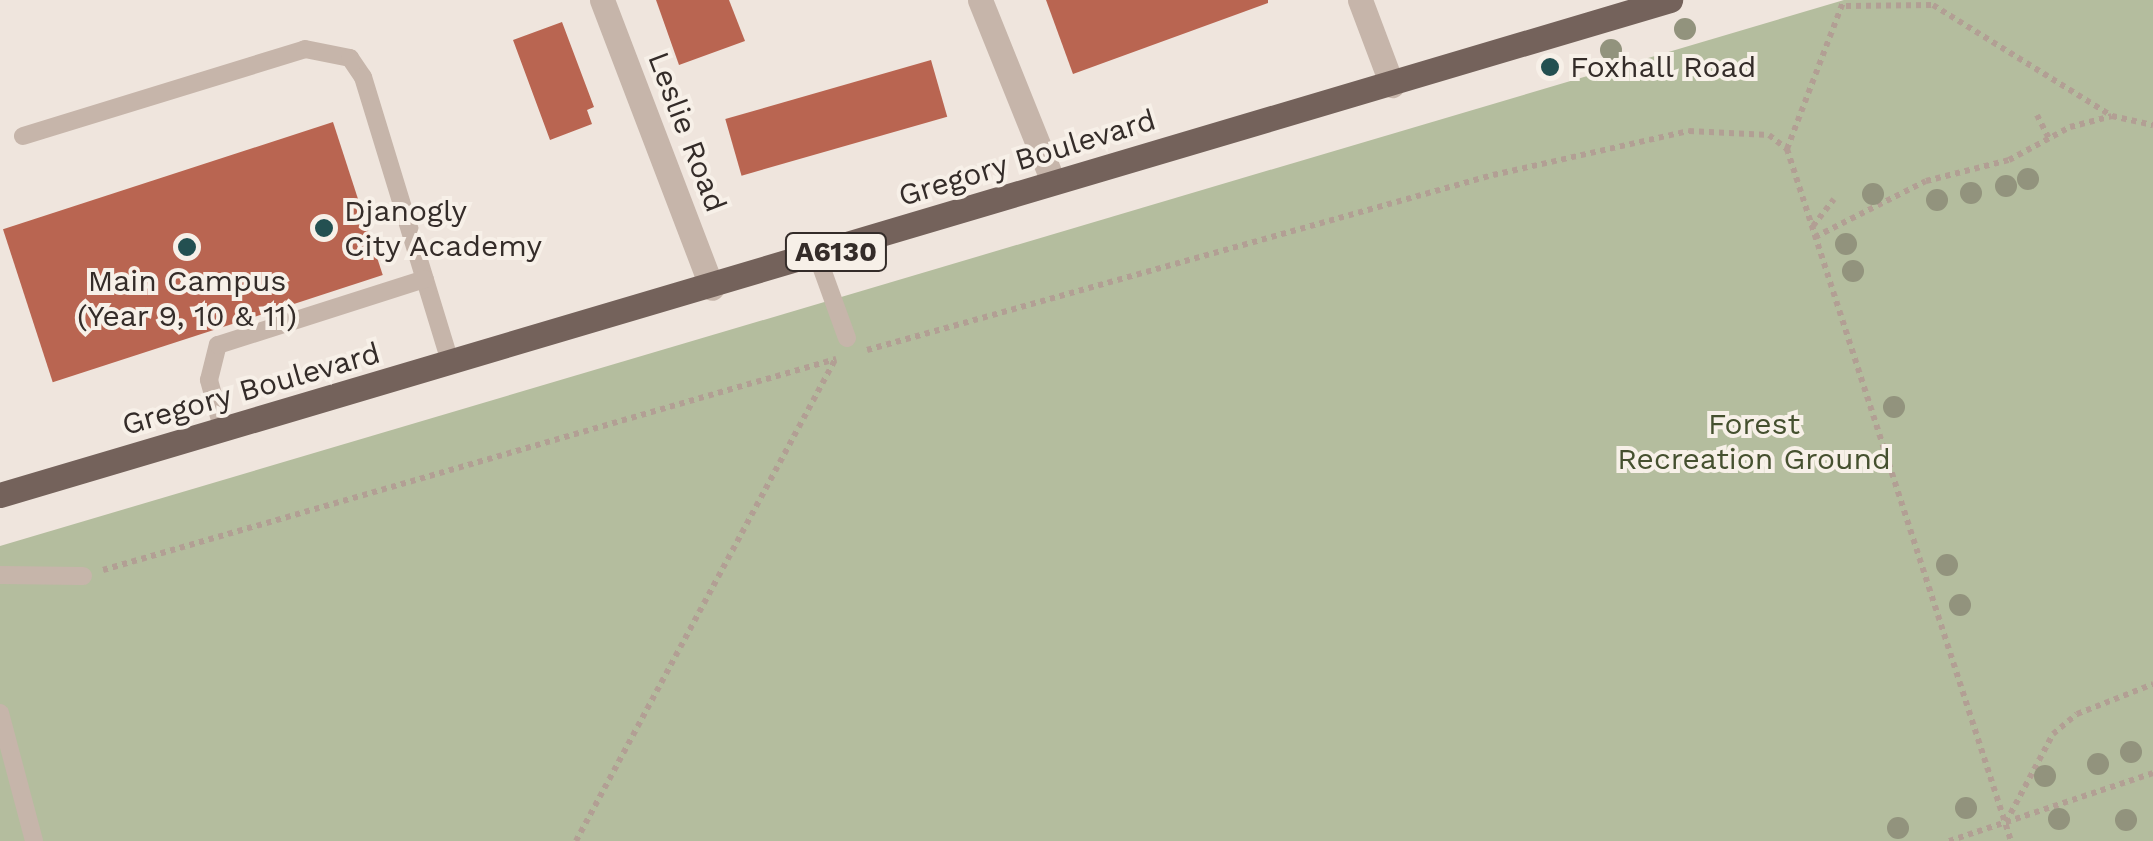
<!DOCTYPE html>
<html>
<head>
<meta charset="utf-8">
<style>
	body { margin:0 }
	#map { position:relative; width:2153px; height:841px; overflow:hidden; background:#efe5dd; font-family:"Work Sans",sans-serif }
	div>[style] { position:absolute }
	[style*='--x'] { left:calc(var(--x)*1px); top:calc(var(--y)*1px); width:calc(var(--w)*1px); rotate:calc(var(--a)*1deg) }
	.green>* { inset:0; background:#b4bd9e }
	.building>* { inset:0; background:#b96551; transform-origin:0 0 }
	.path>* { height:6px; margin-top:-3px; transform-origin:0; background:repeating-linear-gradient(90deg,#b29f94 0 5px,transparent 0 10px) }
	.lane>* { height:18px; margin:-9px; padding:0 9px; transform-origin:9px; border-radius:9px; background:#c6b5aa }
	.street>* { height:25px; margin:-12.5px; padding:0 12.5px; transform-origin:12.5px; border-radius:12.5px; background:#c6b5aa }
	.primary>* { height:25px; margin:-12.5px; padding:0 12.5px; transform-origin:12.5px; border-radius:12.5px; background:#74625b }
	.trees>* { width:22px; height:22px; margin:-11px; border-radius:50%; background:#92937d }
	.dots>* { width:28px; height:28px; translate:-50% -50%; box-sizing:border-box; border:5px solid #f7f0e8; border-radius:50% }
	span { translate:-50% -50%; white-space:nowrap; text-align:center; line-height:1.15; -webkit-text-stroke:8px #f7f0e8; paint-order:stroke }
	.shield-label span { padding:2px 8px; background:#f7f0e8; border:2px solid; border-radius:8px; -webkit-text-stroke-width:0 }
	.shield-label { font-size:28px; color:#342c29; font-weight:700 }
	.poi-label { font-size:30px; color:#342c29 }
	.left { translate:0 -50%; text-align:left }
	.street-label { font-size:30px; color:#342c29 }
	.park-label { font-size:30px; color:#45502f }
</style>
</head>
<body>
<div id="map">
	<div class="green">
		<div style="clip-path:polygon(1844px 0,2153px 0,2153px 841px,0 841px,0 546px)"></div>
	</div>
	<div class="building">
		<div style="clip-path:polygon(656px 0,729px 0,745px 41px,679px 65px)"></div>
		<div style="clip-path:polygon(1046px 0,1268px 0,1268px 3px,1073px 74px)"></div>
		<div style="clip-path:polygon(562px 22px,594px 107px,587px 110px,592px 124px,550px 140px,513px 40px)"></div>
		<div style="left:931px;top:60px;width:59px;height:214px;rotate:74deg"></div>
		<div style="left:333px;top:122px;width:161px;height:347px;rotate:72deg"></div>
	</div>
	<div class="path">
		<div style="--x:1846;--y:6;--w:87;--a:-0.7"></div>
		<div style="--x:1933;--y:5;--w:211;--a:31.8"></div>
		<div style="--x:2112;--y:116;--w:42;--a:12.4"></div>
		<div style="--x:2037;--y:115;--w:27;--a:63"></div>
		<div style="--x:1787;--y:149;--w:160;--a:-69.1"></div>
		<div style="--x:1813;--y:226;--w:34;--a:-52"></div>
		<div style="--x:1815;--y:237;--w:124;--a:-26.8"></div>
		<div style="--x:1926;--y:181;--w:86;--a:-14.2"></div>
		<div style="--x:2009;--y:160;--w:69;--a:-28.4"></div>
		<div style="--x:2070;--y:127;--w:43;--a:-14.7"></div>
		<div style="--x:867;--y:350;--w:650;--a:-15.62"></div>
		<div style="--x:1493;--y:175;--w:201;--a:-12.7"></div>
		<div style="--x:1689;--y:131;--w:80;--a:2.9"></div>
		<div style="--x:1769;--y:135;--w:23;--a:38"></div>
		<div style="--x:1787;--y:149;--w:727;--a:72.06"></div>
		<div style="--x:103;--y:570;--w:763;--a:-16.06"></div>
		<div style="--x:2006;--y:822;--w:100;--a:-61.9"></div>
		<div style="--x:2053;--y:734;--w:31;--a:-40"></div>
		<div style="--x:2077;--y:714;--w:82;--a:-21.5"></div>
		<div style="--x:576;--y:841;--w:549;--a:-61.71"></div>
		<div style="--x:1949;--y:841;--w:215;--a:-18.4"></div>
	</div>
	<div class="lane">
		<div style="--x:23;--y:136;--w:295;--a:-17.1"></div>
		<div style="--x:305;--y:49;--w:46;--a:11.3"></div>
		<div style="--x:350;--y:58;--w:23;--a:56"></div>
		<div style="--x:363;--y:77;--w:300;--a:73"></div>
		<div style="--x:818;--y:258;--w:85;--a:70.1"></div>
		<div style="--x:223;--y:431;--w:53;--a:-105.4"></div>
		<div style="--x:209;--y:380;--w:36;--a:-76"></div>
		<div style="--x:218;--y:345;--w:217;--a:-17.7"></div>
		<div style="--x:0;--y:575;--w:83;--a:0.7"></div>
		<div style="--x:0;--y:713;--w:132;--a:75.1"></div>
	</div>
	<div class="street">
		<div style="--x:602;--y:0;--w:308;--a:69.1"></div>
		<div style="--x:980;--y:0;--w:196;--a:68.1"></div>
		<div style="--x:1360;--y:0;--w:91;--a:69.4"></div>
	</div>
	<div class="primary">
		<div style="--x:0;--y:495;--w:1742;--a:-16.51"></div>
	</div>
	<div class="trees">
		<div style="left:1685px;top:29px"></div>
		<div style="left:1611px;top:50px"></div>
		<div style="left:2028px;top:179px"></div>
		<div style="left:2006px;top:186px"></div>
		<div style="left:1971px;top:193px"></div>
		<div style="left:1873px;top:194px"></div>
		<div style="left:1937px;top:200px"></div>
		<div style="left:1846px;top:244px"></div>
		<div style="left:1853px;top:271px"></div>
		<div style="left:1894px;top:407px"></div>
		<div style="left:1947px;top:565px"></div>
		<div style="left:1960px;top:605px"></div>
		<div style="left:2131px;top:752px"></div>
		<div style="left:2098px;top:764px"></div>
		<div style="left:2045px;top:776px"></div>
		<div style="left:1966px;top:808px"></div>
		<div style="left:2059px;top:819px"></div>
		<div style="left:2126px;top:820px"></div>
		<div style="left:1898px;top:828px"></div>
	</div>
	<div class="dots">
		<div style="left:1550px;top:67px;background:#235051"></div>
		<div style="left:324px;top:228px;background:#235051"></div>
		<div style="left:187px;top:247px;background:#235051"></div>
	</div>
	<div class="shield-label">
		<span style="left:836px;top:252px">A6130</span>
	</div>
	<div class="poi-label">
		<span class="left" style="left:1570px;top:67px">Foxhall Road</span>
		<span class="left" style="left:344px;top:228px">Djanogly<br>City Academy</span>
		<span style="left:187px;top:298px">Main Campus<br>(Year 9, 10 &amp; 11)</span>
	</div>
	<div class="street-label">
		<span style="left:687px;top:132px;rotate:69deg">Leslie Road</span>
		<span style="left:1027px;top:158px;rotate:-17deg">Gregory Boulevard</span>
		<span style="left:251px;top:389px;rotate:-16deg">Gregory Boulevard</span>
	</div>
	<div class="park-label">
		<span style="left:1754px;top:441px">Forest<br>Recreation Ground</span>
	</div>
</div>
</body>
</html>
